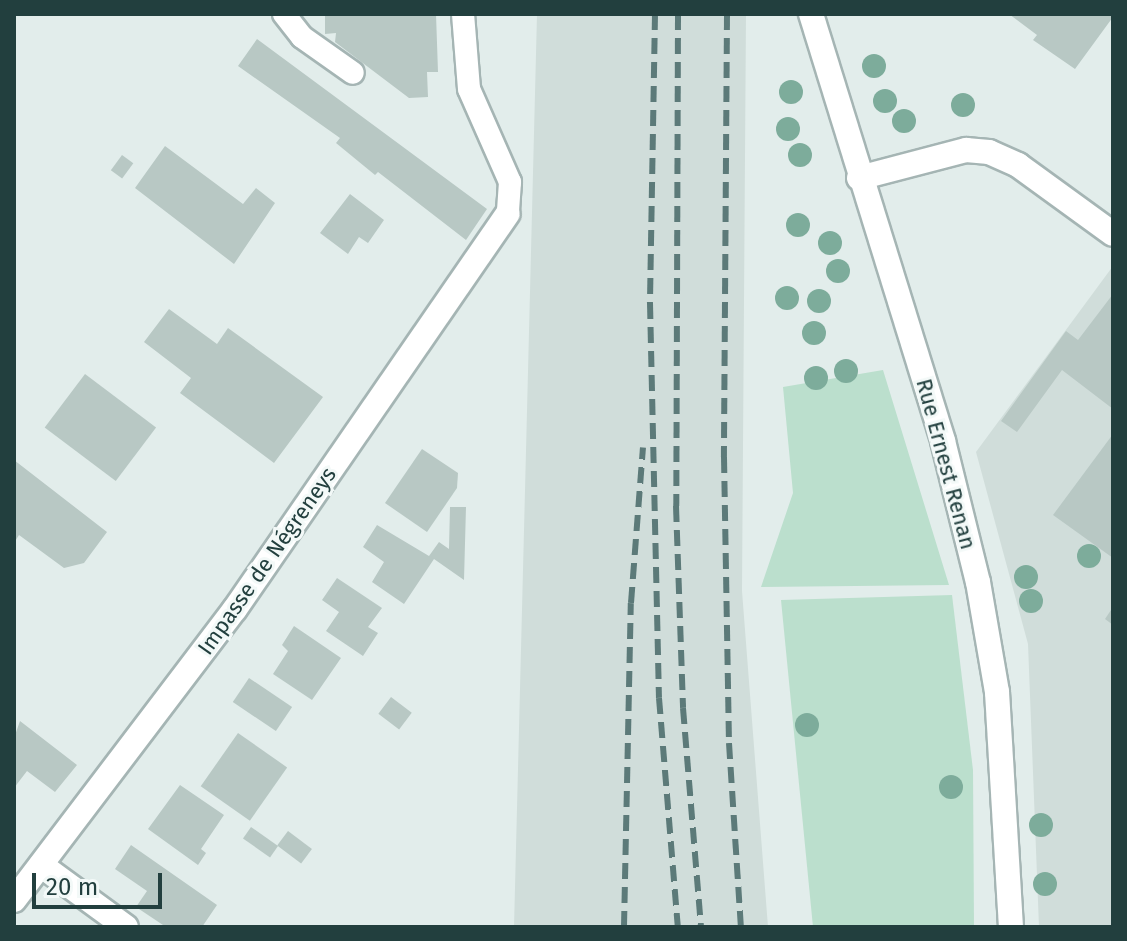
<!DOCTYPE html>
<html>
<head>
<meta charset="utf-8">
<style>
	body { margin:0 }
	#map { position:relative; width:1127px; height:941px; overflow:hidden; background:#e2edeb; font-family:"Fira Sans",sans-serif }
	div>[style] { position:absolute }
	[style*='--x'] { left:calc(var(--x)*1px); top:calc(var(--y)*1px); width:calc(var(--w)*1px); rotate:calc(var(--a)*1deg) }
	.built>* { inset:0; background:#d0ddda }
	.green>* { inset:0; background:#bbdfcd }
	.building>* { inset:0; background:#b8c8c4; transform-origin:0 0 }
	.roads { filter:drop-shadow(2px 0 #a5b5b4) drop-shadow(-2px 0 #a5b5b4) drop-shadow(0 2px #a5b5b4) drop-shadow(0 -2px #a5b5b4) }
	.lane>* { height:22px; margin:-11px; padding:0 11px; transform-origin:11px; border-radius:11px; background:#fff }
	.street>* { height:24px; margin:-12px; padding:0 12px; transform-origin:12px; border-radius:12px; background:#fff }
	.secondary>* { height:24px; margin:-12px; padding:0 12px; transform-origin:12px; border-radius:12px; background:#fff }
	.rail>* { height:6px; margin-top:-3px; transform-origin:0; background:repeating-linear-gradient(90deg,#5c7a79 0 16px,transparent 0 24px) }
	.trees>* { width:24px; height:24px; margin:-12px; border-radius:50%; background:#7dac9b }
	span { translate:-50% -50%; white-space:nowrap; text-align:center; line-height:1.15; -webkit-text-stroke:6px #f3f9f8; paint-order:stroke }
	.street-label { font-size:22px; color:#223f3e }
	.frame { position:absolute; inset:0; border:16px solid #223f3e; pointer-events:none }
	.scale { position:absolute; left:32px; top:873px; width:130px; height:36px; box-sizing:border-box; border:4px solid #223f3e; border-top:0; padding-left:10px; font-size:24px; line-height:28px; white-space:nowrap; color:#223f3e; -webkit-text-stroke:6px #f3f9f8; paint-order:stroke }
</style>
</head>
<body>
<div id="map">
	<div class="built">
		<div style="clip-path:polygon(537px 14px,746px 14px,742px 591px,768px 927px,514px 927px)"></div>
		<div style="clip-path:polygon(1113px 266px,1113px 927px,1039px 927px,1028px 644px,976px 452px)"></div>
	</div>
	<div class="green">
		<div style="clip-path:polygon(883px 370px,949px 585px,761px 587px,793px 493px,783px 387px)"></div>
		<div style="clip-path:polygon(952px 595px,973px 770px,974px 927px,813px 927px,781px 600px)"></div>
	</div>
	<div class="building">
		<div style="clip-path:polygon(325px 14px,436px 14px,438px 72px,427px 72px,428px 97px,409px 98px,335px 42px,336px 33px,325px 34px)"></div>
		<div style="clip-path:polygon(1009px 14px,1110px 14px,1113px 17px,1075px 69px,1033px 40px,1037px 35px)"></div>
		<div style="clip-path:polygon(257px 39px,487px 209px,466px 240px,378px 172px,375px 175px,336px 143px,340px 138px,238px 66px)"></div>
		<div style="clip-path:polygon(165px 146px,243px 204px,256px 188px,275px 203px,234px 264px,135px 188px)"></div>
		<div style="left:122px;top:155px;width:14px;height:19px;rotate:36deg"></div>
		<div style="clip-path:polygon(350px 194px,384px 220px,368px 243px,359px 237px,348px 254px,320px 233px)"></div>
		<div style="clip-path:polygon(1113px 294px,1113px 409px,1062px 370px,1017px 432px,1001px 421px,1066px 331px,1078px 340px)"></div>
		<div style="clip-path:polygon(169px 309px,217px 344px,228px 328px,323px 397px,274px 463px,180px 393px,191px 378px,144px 342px)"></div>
		<div style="left:85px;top:374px;width:89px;height:67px;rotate:37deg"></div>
		<div style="clip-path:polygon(1113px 434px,1113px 558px,1053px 515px)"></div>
		<div style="clip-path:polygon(422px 449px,458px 473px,457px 488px,427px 532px,385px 503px)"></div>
		<div style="clip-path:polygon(14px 460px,107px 532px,84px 563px,64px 568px,19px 535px,14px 543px)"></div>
		<div style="clip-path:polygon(450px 507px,466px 507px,464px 580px,434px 559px,404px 604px,372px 582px,384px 562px,363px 547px,377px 525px,429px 556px,439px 542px,449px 549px)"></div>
		<div style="clip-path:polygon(337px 578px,382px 608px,368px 627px,378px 633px,363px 656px,326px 631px,339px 612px,322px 600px)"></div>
		<div style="clip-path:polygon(1113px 607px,1113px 625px,1105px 619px)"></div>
		<div style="clip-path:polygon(294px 626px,341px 658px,312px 700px,273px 674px,288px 651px,282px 645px)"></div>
		<div style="left:249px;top:678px;width:52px;height:29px;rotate:34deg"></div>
		<div style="left:391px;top:697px;width:26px;height:21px;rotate:37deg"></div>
		<div style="clip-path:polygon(20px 721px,77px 765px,55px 792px,27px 771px,14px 788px,14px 738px)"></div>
		<div style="left:238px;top:733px;width:60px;height:65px;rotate:35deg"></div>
		<div style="clip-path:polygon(180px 785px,224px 815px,201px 849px,206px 853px,198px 865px,148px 829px)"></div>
		<div style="left:251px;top:827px;width:33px;height:14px;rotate:35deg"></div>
		<div style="left:288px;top:831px;width:30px;height:18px;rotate:37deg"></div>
		<div style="clip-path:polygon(131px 845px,217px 905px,202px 927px,166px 927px,136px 907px,147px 891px,115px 869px)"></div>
	</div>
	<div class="roads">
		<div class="lane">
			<div style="--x:284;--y:14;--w:29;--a:52"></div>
			<div style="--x:302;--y:37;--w:62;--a:35.2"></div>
			<div style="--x:463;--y:14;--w:75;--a:85.4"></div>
			<div style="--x:469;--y:89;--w:102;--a:66.2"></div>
			<div style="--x:510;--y:182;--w:32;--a:94"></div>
		</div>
		<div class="street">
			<div style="--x:859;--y:178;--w:111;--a:-14.7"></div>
			<div style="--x:966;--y:150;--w:23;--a:5"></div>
			<div style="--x:989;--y:152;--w:32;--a:24"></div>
			<div style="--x:1018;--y:165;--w:117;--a:36"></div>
			<div style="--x:41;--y:865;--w:105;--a:36.1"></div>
			<div style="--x:14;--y:900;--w:365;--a:-52.8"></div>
			<div style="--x:235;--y:609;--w:480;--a:-55.4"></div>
		</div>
		<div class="secondary">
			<div style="--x:811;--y:14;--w:447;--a:72.8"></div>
			<div style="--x:943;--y:441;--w:145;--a:76.1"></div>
			<div style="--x:978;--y:582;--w:112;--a:80.2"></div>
			<div style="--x:997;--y:692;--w:235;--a:86.6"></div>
		</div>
	</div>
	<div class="rail">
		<div style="--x:655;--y:14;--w:289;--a:91"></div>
		<div style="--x:650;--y:303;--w:395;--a:88.7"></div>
		<div style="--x:659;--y:698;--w:230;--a:85.3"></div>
		<div style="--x:678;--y:14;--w:492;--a:90.2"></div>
		<div style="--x:676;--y:506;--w:202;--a:88"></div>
		<div style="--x:683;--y:708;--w:220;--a:85.3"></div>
		<div style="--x:727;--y:14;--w:443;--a:90.4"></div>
		<div style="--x:724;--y:457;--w:286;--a:89"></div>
		<div style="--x:729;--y:743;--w:184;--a:86.3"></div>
		<div style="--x:624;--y:927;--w:324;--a:-88.8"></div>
		<div style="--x:631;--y:603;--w:156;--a:-85.6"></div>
	</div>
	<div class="trees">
		<div style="left:874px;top:66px"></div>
		<div style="left:791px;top:92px"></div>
		<div style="left:885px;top:101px"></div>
		<div style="left:963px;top:105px"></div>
		<div style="left:904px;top:121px"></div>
		<div style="left:788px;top:129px"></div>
		<div style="left:800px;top:155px"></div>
		<div style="left:798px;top:225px"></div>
		<div style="left:830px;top:243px"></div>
		<div style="left:838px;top:271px"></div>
		<div style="left:787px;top:298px"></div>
		<div style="left:819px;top:301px"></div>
		<div style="left:814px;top:333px"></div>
		<div style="left:846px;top:371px"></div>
		<div style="left:816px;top:378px"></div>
		<div style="left:1089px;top:556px"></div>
		<div style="left:1026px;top:577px"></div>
		<div style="left:1031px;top:601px"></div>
		<div style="left:807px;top:725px"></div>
		<div style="left:951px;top:787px"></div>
		<div style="left:1041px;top:825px"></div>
		<div style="left:1045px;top:884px"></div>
	</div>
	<div class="street-label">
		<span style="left:946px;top:464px;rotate:75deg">Rue Ernest Renan</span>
		<span style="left:267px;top:561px;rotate:-55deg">Impasse de Négreneys</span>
	</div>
	<div class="frame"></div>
	<div class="scale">20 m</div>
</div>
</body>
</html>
